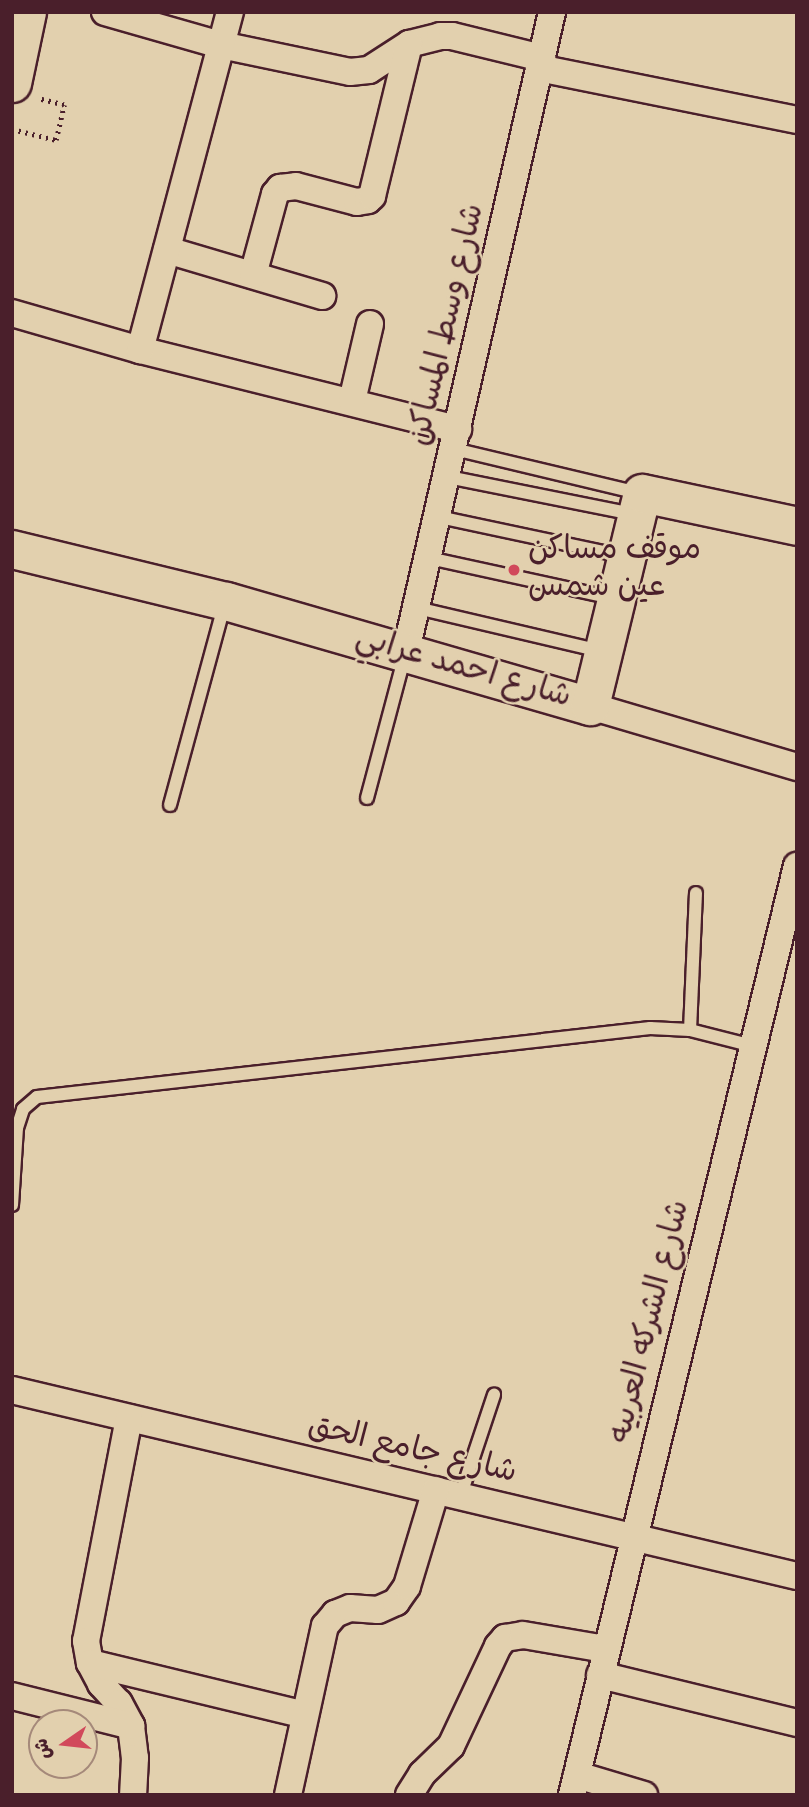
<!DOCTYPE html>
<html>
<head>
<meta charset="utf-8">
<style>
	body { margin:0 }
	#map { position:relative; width:809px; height:1807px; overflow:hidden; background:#e2d0ae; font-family:"Indie Flower","Playpen Sans Arabic",sans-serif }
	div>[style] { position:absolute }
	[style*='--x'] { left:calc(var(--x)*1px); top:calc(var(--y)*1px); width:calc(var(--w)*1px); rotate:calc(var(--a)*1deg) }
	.path>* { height:4.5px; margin-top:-2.25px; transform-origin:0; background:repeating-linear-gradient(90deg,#4a1f2b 0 2px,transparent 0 7px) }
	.roads { filter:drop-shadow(2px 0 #4a1f2b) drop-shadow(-2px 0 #4a1f2b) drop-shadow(0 2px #4a1f2b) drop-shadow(0 -2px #4a1f2b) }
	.lane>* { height:12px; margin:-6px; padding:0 6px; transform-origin:6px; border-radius:6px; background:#e2d0ae }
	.street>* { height:26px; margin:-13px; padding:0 13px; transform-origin:13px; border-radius:13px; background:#e2d0ae }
	.secondary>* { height:37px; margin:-18.5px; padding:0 18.5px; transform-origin:18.5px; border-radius:18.5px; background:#e2d0ae }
	.dots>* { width:19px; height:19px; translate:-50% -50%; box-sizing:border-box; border:4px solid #e2d0ae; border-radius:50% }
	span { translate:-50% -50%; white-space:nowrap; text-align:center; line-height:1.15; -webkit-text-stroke:5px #e2d0ae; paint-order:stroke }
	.street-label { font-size:32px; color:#4a1f2b }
	.poi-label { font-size:32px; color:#4a1f2b }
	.left { translate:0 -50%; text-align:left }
	.frame { position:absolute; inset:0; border:14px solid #4a1f2b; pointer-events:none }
	.north { position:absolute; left:28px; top:1709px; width:70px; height:70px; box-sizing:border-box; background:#e2d0ae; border:2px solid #a5897a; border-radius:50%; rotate:256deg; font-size:19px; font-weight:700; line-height:28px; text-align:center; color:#4a1f2b }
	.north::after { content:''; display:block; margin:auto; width:24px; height:32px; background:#d1495b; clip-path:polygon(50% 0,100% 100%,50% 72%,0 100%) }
</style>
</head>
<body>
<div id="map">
	<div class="path">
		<div style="--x:12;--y:129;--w:45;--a:14"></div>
		<div style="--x:56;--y:140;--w:36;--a:-77"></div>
		<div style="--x:64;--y:105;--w:25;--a:-166"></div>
	</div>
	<div class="roads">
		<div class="lane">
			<div style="--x:454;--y:449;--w:189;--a:13.4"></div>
			<div style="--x:448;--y:477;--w:189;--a:11.3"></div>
			<div style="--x:439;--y:517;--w:188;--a:12"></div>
			<div style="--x:429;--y:558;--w:187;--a:12.3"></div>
			<div style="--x:417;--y:608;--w:188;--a:13.2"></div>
			<div style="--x:367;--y:798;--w:148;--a:-75.1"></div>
			<div style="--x:170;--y:805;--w:210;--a:-74.8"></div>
			<div style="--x:690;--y:1030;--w:137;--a:-87.5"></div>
			<div style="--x:12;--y:1205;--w:77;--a:-86.3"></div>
			<div style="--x:17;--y:1128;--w:20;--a:-72"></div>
			<div style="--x:23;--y:1109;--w:18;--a:-41"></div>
			<div style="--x:37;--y:1097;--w:617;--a:-6.42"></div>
			<div style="--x:650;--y:1028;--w:40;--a:2.9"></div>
			<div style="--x:690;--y:1030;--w:65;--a:14.3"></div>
			<div style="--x:460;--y:1497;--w:108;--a:-71.6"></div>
		</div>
		<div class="street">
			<div style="--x:105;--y:12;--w:121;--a:15.9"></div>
			<div style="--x:221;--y:45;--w:132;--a:11.8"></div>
			<div style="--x:350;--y:72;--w:19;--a:-6"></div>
			<div style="--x:369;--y:70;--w:48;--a:-33"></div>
			<div style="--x:409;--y:44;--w:32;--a:-14"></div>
			<div style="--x:440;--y:36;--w:12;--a:0"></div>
			<div style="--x:452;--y:36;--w:93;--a:13.7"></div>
			<div style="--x:539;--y:68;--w:263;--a:11.4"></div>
			<div style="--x:167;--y:250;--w:162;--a:16.5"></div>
			<div style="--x:253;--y:275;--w:84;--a:-74.8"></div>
			<div style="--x:275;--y:194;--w:8;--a:-50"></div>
			<div style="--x:280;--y:188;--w:16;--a:-7"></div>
			<div style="--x:296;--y:186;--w:63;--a:14.7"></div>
			<div style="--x:357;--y:202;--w:11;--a:-10"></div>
			<div style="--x:368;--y:200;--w:6;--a:-45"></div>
			<div style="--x:372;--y:196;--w:156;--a:-76.3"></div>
			<div style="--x:12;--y:313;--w:133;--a:16.1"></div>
			<div style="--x:140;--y:350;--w:328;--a:14"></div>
			<div style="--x:140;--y:350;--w:350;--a:-75.1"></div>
			<div style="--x:352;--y:401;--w:79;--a:-76.8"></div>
			<div style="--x:406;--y:651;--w:655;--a:-77.13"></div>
			<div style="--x:590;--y:706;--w:216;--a:16.4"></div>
			<div style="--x:12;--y:1390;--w:807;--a:13.33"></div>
			<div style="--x:129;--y:1418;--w:227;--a:100.9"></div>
			<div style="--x:86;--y:1641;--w:22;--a:80"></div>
			<div style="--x:90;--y:1663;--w:24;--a:62"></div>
			<div style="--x:101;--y:1684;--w:26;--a:47"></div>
			<div style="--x:119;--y:1703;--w:26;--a:62"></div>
			<div style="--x:131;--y:1726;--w:32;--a:83"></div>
			<div style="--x:135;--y:1758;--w:37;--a:93"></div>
			<div style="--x:90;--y:1663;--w:221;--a:13.6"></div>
			<div style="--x:600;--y:1675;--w:203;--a:13.7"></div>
			<div style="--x:12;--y:1696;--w:123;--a:14.1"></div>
			<div style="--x:577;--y:1775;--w:70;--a:16.6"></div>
			<div style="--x:288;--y:1795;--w:173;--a:-77.7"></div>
			<div style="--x:325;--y:1626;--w:16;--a:-50"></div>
			<div style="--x:335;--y:1614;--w:16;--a:-22"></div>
			<div style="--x:350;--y:1608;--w:28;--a:4"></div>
			<div style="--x:378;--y:1610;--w:20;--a:-24"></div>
			<div style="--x:396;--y:1602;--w:19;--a:-55"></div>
			<div style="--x:407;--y:1586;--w:100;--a:-73.2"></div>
			<div style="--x:409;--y:1795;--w:25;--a:-58"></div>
			<div style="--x:422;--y:1774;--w:40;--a:-44"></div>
			<div style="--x:451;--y:1746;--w:110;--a:-64.8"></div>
			<div style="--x:498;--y:1646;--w:11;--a:-49"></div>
			<div style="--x:505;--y:1638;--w:18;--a:-9"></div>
			<div style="--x:523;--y:1635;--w:83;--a:9.7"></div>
			<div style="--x:572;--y:1795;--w:956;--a:-76.39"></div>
		</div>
		<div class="secondary">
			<div style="--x:12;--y:83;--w:73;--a:-78.1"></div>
			<div style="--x:12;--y:549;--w:220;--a:13.7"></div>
			<div style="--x:226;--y:601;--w:379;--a:16.1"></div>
			<div style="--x:590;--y:706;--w:219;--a:-76.3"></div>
			<div style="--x:642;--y:493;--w:158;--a:12"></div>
		</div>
	</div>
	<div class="dots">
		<div style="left:514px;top:570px;background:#d1495b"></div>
	</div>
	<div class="street-label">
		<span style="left:448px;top:325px;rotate:-77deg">شارع وسط المساكن</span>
		<span style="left:463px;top:669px;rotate:16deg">شارع احمد عرابي</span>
		<span style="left:651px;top:1322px;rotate:-76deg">شارع الشركه العربيه</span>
		<span style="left:412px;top:1451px;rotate:13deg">شارع جامع الحق</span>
	</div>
	<div class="poi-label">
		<span class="left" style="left:528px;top:570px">موقف مساكن<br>عين شمس</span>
	</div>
	<div class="frame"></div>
	<div class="north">ش</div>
</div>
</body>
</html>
